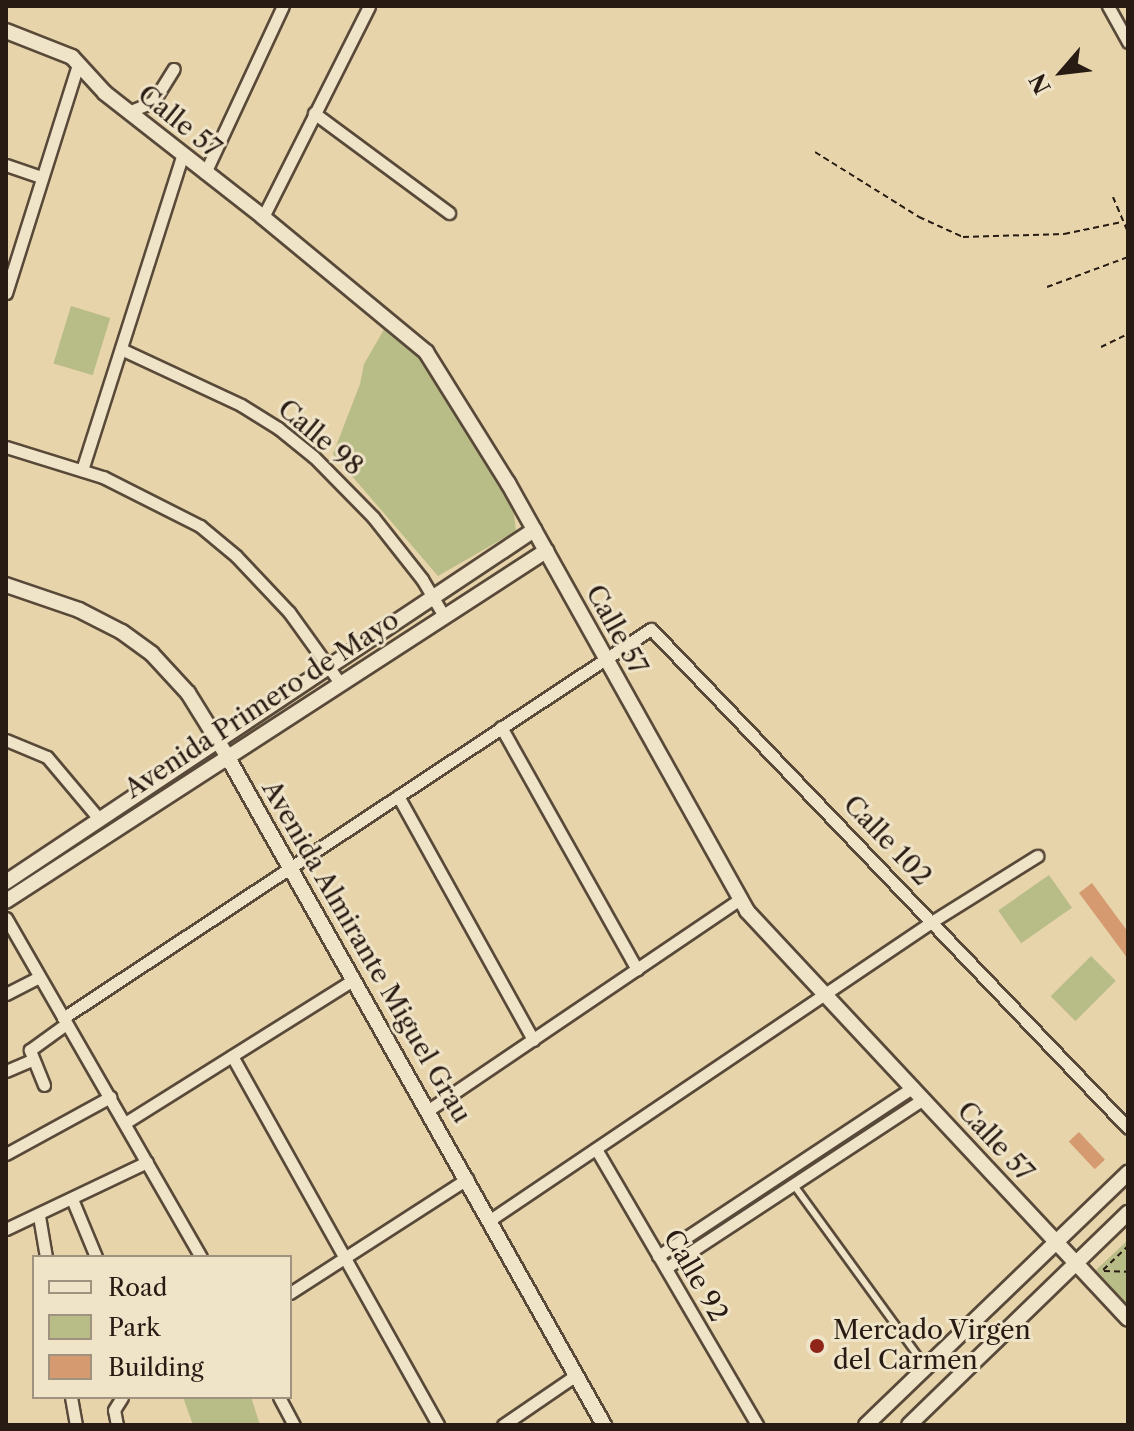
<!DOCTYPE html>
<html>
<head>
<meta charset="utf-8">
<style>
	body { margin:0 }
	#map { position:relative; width:1134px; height:1431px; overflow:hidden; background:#e7d4aa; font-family:"Libre Caslon Text",serif }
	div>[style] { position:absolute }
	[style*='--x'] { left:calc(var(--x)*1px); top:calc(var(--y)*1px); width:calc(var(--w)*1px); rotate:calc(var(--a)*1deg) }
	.green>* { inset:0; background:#b8bc87; transform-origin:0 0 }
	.building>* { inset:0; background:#d59a70; transform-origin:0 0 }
	.path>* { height:2px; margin-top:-1px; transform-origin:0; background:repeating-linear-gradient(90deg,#281b13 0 6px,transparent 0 10px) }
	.roads { filter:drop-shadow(2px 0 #584939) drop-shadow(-2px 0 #584939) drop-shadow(0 2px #584939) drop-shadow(0 -2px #584939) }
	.service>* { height:6px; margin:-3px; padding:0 3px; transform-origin:3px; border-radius:3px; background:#efe3c8 }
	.minor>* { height:11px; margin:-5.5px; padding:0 5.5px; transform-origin:5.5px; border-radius:5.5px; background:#efe3c8 }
	.tertiary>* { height:14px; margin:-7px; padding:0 7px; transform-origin:7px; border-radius:7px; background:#efe3c8 }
	.dots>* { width:22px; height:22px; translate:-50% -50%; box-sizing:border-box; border:4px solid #efe3c8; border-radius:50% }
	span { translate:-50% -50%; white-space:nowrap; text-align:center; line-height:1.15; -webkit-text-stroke:6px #efe3c8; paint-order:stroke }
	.street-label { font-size:26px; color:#281b13 }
	.poi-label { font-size:26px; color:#281b13 }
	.left { translate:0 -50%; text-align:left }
	.frame { position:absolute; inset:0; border:8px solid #281b13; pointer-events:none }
	.legend { position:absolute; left:32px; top:1255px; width:260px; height:144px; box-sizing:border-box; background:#efe3c8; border:2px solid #9f9380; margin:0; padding:10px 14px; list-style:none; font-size:24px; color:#281b13 }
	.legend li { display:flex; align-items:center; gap:16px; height:40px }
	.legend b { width:40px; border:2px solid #9f9380 }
	.north { position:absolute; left:1022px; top:32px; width:80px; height:80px; -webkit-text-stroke:6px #efe3c8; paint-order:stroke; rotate:242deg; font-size:22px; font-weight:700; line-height:32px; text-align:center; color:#281b13 }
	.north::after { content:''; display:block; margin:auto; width:28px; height:36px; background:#281b13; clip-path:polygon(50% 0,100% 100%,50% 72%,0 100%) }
</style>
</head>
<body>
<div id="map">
	<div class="green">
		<div style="left:71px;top:306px;width:41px;height:60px;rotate:17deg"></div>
		<div style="clip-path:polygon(386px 326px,397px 330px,434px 373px,513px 508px,516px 531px,438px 576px,333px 454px,360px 384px,364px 364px)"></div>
		<div style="left:1049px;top:875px;width:40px;height:62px;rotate:55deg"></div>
		<div style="left:1091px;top:956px;width:35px;height:57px;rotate:45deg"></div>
		<div style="clip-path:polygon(1128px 1240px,1128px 1305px,1096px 1270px)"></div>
		<div style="clip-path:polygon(183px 1397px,251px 1397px,260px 1425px,193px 1425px)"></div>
	</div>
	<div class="building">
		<div style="clip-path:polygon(1092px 883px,1128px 932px,1128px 959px,1079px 893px)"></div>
		<div style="left:1079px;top:1132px;width:38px;height:14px;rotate:47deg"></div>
	</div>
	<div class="path">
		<div style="--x:815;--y:152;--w:123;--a:32"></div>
		<div style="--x:919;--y:217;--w:48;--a:24.4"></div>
		<div style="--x:963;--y:237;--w:101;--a:-1.7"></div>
		<div style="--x:1064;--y:234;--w:59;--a:-11.7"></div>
		<div style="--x:1113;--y:197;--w:39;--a:67"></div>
		<div style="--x:1047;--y:287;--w:86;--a:-20.3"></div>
		<div style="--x:1101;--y:347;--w:30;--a:-26"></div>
		<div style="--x:1103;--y:1270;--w:35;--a:-44"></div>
		<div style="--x:1104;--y:1271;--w:24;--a:2"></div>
	</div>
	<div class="roads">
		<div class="service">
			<div style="--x:793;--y:1184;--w:226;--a:54"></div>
		</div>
		<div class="minor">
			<div style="--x:1108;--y:6;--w:41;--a:60.9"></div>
			<div style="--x:128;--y:112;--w:27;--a:-22"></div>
			<div style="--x:153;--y:102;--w:39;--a:-58"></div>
			<div style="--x:314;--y:113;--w:168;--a:36.5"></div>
			<div style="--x:6;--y:165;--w:37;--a:19"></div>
			<div style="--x:205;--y:173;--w:184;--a:-65"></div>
			<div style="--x:263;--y:217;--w:236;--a:-63.3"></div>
			<div style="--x:6;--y:293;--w:240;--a:-72.5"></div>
			<div style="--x:121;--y:349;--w:132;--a:25"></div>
			<div style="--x:241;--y:405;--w:44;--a:31.9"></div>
			<div style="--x:278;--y:428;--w:46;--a:38.9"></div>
			<div style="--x:314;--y:457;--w:84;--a:45.5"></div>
			<div style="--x:373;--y:517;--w:79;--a:51.7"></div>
			<div style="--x:422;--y:579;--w:43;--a:59.3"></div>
			<div style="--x:6;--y:447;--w:102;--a:17.2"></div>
			<div style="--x:103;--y:477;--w:109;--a:26.8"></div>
			<div style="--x:200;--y:526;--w:47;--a:39.8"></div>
			<div style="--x:236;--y:556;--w:77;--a:46.6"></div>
			<div style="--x:289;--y:612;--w:87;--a:54.3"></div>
			<div style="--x:82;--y:470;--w:330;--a:-72.3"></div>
			<div style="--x:501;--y:727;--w:278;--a:60.7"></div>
			<div style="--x:6;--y:740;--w:44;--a:22.5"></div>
			<div style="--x:47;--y:757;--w:82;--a:49.9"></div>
			<div style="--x:398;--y:796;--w:279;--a:61"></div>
			<div style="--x:6;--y:918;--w:391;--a:60.1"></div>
			<div style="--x:6;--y:994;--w:37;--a:-27"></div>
			<div style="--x:63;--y:1018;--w:705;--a:-33.49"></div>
			<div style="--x:651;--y:629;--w:690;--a:46.29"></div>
			<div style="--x:232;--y:1056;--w:423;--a:60.8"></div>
			<div style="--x:6;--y:1071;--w:28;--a:-23"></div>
			<div style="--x:44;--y:1085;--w:38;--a:-112"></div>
			<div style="--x:30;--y:1050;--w:44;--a:-35.8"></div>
			<div style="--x:427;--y:1111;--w:377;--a:-34.1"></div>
			<div style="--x:125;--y:1123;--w:269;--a:-32.1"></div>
			<div style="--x:596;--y:1149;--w:320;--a:59.7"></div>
			<div style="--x:6;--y:1154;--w:119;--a:-28.7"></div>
			<div style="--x:72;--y:1199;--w:63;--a:67.5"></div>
			<div style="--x:39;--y:1216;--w:42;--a:80.3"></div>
			<div style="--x:490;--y:1220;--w:534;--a:-34.02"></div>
			<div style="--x:933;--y:921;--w:123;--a:-32"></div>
			<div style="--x:6;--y:1229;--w:156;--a:-25.4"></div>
			<div style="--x:658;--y:1256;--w:306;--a:-33.5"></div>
			<div style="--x:666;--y:1268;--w:308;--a:-33.3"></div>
			<div style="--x:290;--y:1293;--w:211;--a:-32.8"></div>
			<div style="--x:71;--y:1397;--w:28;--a:80"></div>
			<div style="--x:279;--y:1397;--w:32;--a:62"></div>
			<div style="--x:117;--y:1425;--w:15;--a:-101"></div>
			<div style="--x:114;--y:1410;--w:15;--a:-58"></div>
			<div style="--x:503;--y:1425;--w:88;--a:-34.4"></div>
		</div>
		<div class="tertiary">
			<div style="--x:6;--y:31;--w:71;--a:21.5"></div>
			<div style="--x:72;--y:57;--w:49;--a:47.5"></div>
			<div style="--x:105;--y:93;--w:201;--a:38.1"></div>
			<div style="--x:263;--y:217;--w:212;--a:39.6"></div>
			<div style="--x:426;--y:352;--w:155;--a:58"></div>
			<div style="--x:508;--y:483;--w:490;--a:60.8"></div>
			<div style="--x:747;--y:911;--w:558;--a:46.96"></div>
			<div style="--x:6;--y:585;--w:77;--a:18.9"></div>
			<div style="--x:79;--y:610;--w:48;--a:27.1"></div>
			<div style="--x:122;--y:632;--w:37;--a:36"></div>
			<div style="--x:152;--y:654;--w:53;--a:47.3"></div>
			<div style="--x:188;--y:693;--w:74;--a:58.2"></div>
			<div style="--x:227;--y:756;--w:768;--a:60.6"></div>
			<div style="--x:6;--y:882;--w:635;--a:-33.69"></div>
			<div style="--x:6;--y:901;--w:644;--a:-32.95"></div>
			<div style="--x:866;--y:1425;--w:364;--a:-43.9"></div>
			<div style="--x:909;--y:1425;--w:305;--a:-44.1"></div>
		</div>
	</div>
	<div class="dots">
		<div style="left:817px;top:1346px;background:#8f2418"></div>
	</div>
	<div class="street-label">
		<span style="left:179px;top:122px;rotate:39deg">Calle 57</span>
		<span style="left:320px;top:438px;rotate:40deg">Calle 98</span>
		<span style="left:616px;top:630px;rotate:61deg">Calle 57</span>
		<span style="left:262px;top:705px;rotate:-33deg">Avenida Primero de Mayo</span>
		<span style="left:887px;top:841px;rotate:46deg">Calle 102</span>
		<span style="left:366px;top:952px;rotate:60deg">Avenida Almirante Miguel Grau</span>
		<span style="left:995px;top:1142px;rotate:47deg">Calle 57</span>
		<span style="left:695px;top:1276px;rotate:60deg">Calle 92</span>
	</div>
	<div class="poi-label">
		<span class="left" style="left:833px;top:1346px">Mercado Virgen<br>del Carmen</span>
	</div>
	<div class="frame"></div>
	<ul class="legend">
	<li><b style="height:10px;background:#efe3c8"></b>Road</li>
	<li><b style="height:22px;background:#b8bc87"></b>Park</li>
	<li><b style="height:22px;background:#d59a70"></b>Building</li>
	</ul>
	<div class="north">N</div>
</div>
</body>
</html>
